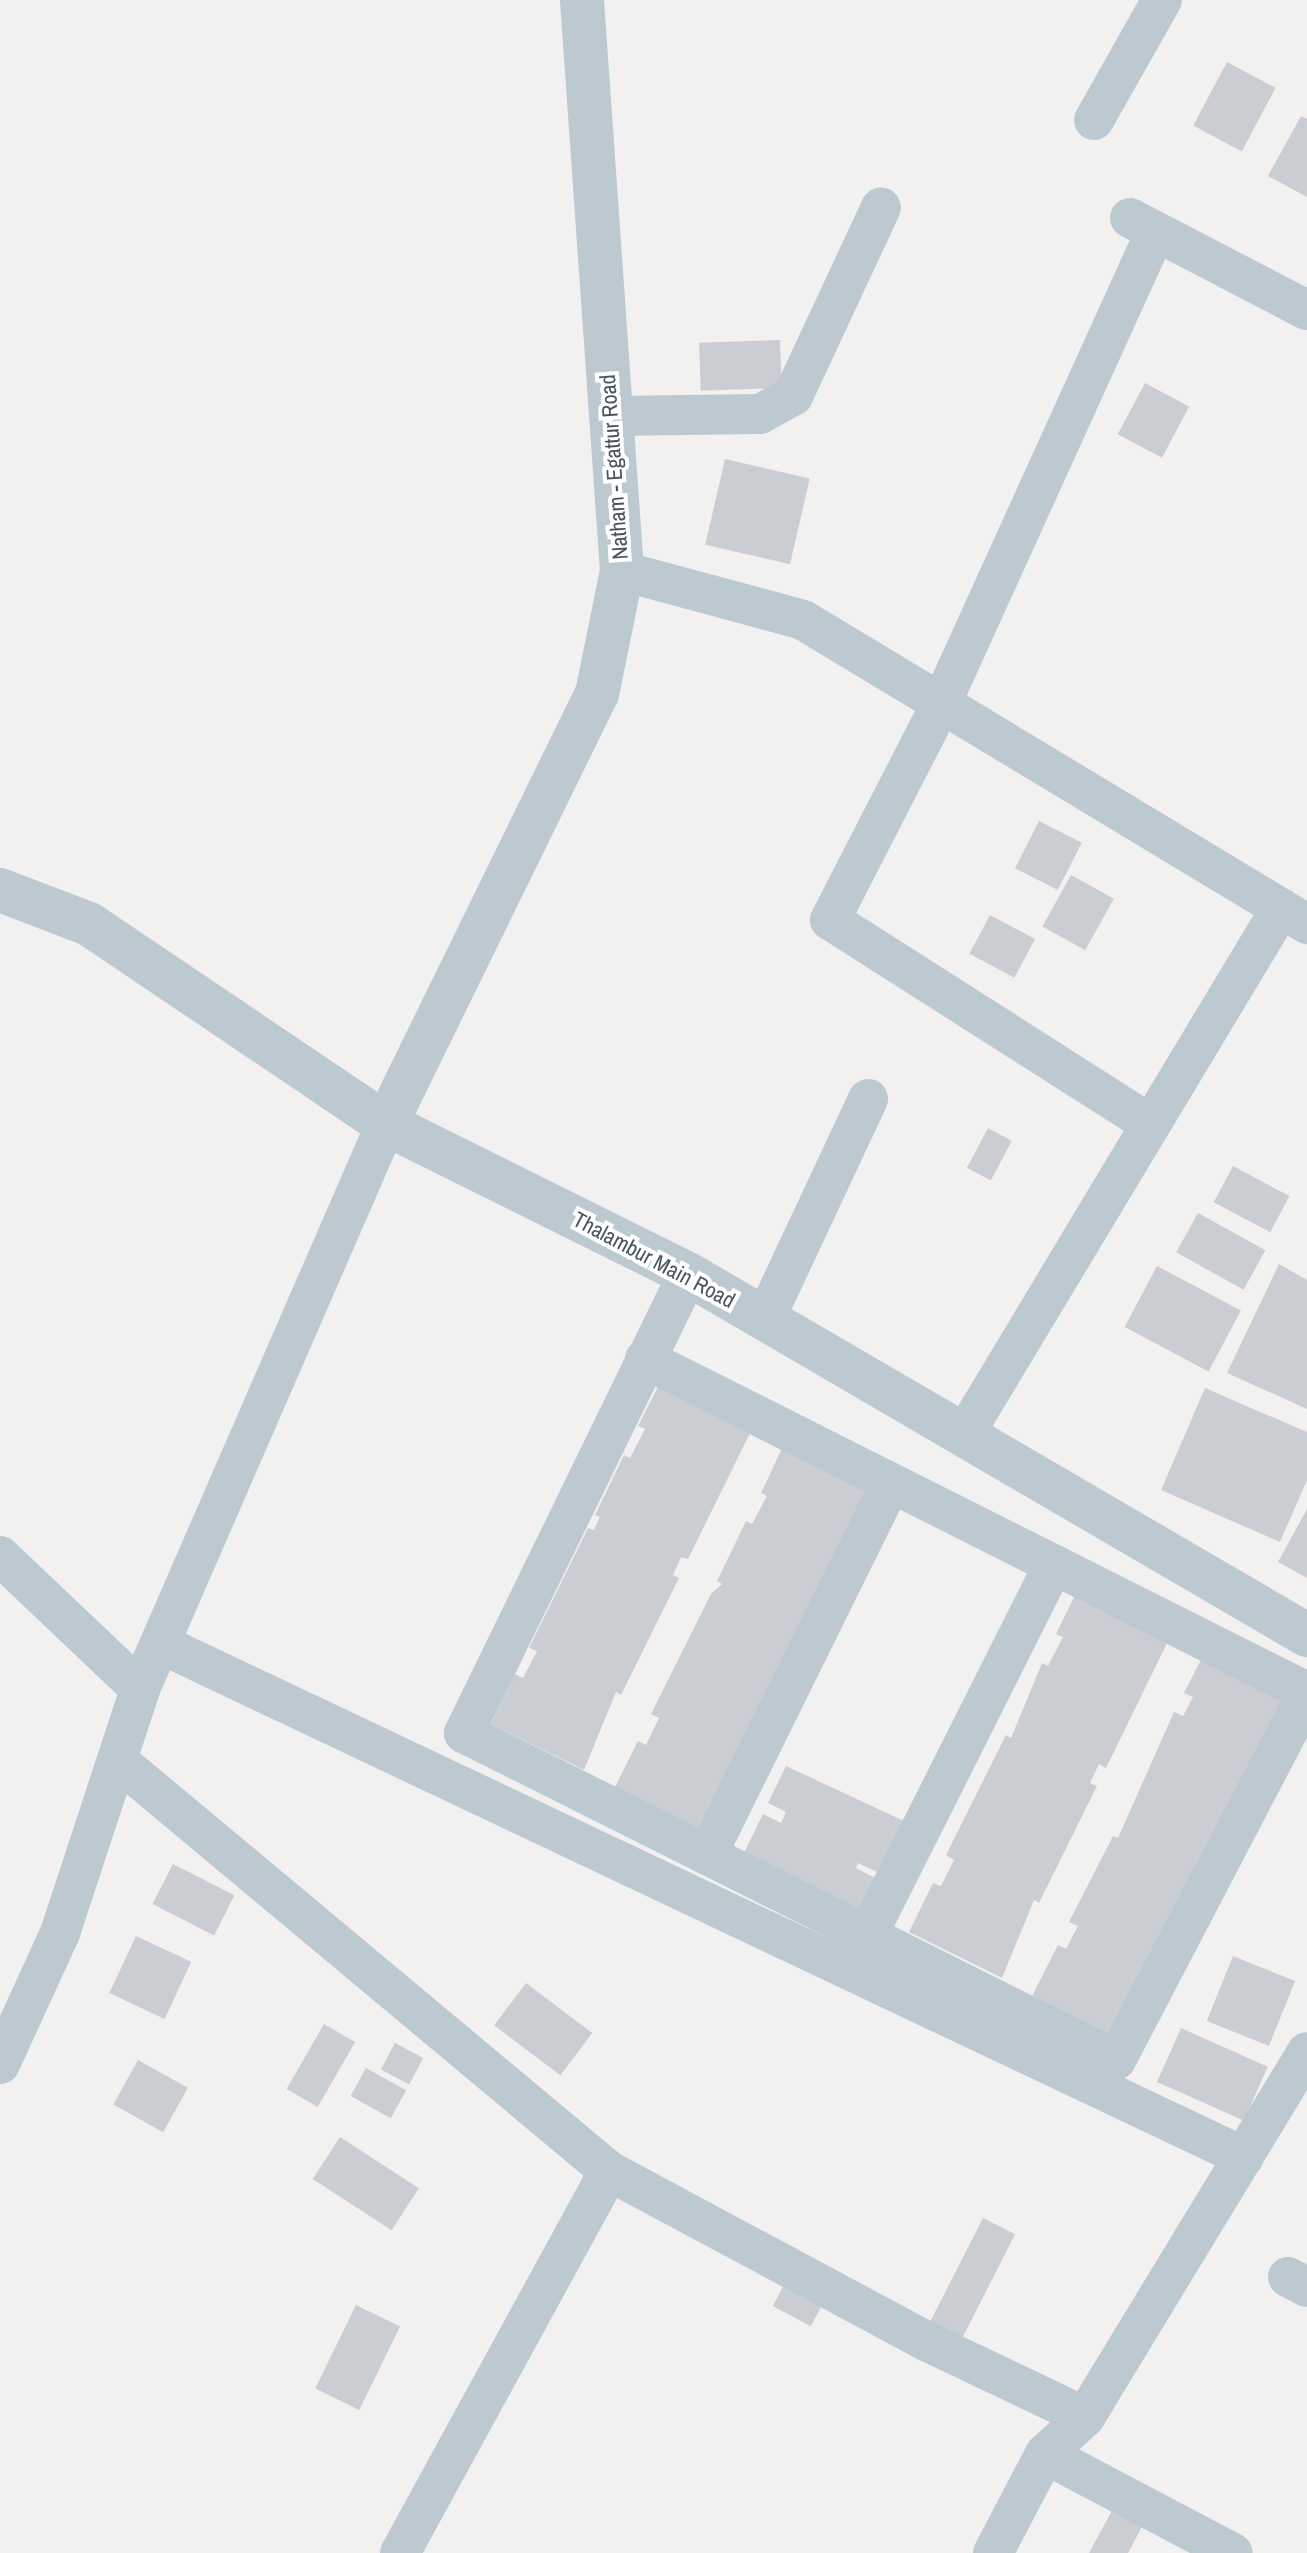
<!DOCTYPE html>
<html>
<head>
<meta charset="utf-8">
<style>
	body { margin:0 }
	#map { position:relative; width:1307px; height:2553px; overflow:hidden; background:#f3f0f0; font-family:"Archivo Narrow",sans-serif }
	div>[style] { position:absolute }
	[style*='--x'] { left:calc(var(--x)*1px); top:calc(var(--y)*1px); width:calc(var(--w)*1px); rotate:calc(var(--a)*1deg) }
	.building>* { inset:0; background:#caced3; transform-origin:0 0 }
	.minor>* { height:40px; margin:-20px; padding:0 20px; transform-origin:20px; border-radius:20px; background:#bdc9d1 }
	.tertiary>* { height:44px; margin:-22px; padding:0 22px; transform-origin:22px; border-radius:22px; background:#bdc9d1 }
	span { translate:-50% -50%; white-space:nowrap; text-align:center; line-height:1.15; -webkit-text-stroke:8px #fff; paint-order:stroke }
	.street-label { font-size:22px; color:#475560 }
</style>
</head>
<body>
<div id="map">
	<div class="building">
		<div style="left:1227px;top:62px;width:55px;height:72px;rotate:28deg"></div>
		<div style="clip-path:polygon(1301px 116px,1307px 119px,1307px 197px,1268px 176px)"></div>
		<div style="left:780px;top:340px;width:48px;height:81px;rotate:88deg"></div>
		<div style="left:1145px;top:383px;width:50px;height:58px;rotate:28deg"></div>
		<div style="left:725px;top:459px;width:87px;height:88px;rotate:13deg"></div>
		<div style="left:1039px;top:821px;width:48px;height:53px;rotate:27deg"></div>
		<div style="left:1071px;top:875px;width:49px;height:59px;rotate:29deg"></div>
		<div style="left:990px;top:915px;width:51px;height:44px;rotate:28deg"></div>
		<div style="left:988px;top:1128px;width:27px;height:45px;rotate:28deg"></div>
		<div style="left:1233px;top:1166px;width:64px;height:41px;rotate:28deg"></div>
		<div style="left:1198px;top:1213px;width:77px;height:45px;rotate:29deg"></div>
		<div style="clip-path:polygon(1279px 1264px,1307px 1280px,1307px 1409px,1227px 1373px)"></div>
		<div style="left:1157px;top:1266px;width:95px;height:69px;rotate:28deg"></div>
		<div style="clip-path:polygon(665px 1373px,757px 1419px,688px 1559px,681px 1557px,673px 1575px,679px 1578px,621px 1695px,616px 1692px,584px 1770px,491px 1724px,515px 1674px,523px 1678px,537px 1651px,529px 1648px,588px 1528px,594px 1530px,600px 1517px,595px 1515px,624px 1455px,630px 1458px,645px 1429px,638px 1426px)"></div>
		<div style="clip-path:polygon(1205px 1388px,1307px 1432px,1307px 1480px,1280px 1542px,1161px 1490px)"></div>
		<div style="clip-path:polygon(786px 1440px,880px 1486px,706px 1837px,613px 1791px,638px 1741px,646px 1745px,659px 1718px,651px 1714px,711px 1594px,722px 1584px,717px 1581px,746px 1521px,752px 1524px,767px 1496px,761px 1493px)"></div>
		<div style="clip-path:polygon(1307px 1509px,1307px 1578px,1278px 1562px)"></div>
		<div style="clip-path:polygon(1082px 1581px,1175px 1627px,1106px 1768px,1099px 1764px,1090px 1783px,1097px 1786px,1039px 1903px,1034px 1900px,1002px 1978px,909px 1932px,933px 1883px,941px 1886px,954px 1860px,946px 1855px,1006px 1735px,1011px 1738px,1042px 1663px,1048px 1666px,1063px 1637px,1056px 1634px)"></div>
		<div style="clip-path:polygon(1205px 1652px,1294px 1696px,1118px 2044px,1030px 2000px,1058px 1945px,1066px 1949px,1078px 1926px,1069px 1922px,1113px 1836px,1118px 1838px,1174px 1712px,1183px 1716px,1193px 1697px,1184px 1693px)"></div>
		<div style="clip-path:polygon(786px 1766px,904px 1821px,879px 1873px,858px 1863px,856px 1868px,877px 1879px,860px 1913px,742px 1857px,763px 1814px,781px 1823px,786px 1812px,768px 1803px)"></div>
		<div style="left:173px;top:1864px;width:69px;height:45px;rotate:27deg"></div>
		<div style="left:136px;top:1936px;width:61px;height:63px;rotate:25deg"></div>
		<div style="left:1233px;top:1956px;width:67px;height:70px;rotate:22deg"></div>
		<div style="left:526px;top:1983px;width:83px;height:53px;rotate:37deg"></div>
		<div style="left:324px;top:2024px;width:36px;height:75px;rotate:30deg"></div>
		<div style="left:1181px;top:2028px;width:95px;height:59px;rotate:24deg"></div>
		<div style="left:395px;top:2043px;width:32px;height:30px;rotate:28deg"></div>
		<div style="left:138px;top:2060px;width:57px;height:51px;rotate:29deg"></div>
		<div style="left:366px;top:2068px;width:46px;height:32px;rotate:29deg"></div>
		<div style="left:340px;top:2137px;width:94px;height:50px;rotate:33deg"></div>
		<div style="left:983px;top:2218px;width:36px;height:116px;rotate:27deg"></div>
		<div style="left:785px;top:2283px;width:43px;height:26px;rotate:28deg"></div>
		<div style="left:356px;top:2305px;width:49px;height:93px;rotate:26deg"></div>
		<div style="clip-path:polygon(1115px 2505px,1145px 2521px,1128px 2553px,1089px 2553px)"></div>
	</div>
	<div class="minor">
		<div style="--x:1094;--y:120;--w:138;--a:-60.5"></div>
		<div style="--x:1130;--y:218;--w:199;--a:27.5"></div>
		<div style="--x:611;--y:416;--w:149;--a:-0.8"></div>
		<div style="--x:760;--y:414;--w:38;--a:-29"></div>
		<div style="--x:793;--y:396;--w:208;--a:-65"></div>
		<div style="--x:622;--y:571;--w:188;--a:15.1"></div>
		<div style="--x:803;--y:620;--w:589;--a:31.1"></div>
		<div style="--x:1147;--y:1122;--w:376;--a:-147.5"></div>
		<div style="--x:830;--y:920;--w:243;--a:-62.8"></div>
		<div style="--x:941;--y:704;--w:517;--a:-65.57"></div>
		<div style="--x:688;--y:1274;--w:511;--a:116.01"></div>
		<div style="--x:464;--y:1733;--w:729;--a:26.64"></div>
		<div style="--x:1116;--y:2060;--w:413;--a:-62.4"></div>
		<div style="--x:765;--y:1319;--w:243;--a:-64.9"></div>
		<div style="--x:645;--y:1359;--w:741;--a:26.7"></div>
		<div style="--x:964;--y:1435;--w:615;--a:-58.97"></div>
		<div style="--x:0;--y:1556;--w:193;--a:43.5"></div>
		<div style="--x:163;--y:1645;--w:1196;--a:25.34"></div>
		<div style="--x:117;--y:1760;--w:641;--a:39.87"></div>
		<div style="--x:609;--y:2171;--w:360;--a:28.2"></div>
		<div style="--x:926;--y:2341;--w:176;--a:25.5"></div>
		<div style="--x:707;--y:1855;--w:415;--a:-63.7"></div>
		<div style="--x:867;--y:1936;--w:416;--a:-63.3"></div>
		<div style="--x:0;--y:2064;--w:144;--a:-65.4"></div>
		<div style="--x:60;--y:1933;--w:257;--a:-71.8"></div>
		<div style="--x:140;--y:1689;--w:616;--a:-66.47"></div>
		<div style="--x:1288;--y:2277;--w:21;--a:28"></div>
		<div style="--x:1045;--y:2454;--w:212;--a:27.8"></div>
		<div style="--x:400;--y:2553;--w:435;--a:-61.3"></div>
		<div style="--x:993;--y:2553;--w:112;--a:-62.3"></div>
		<div style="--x:1045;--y:2454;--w:54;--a:-42.8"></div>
		<div style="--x:1085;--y:2417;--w:427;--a:-58.7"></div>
	</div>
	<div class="tertiary">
		<div style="--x:0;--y:890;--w:95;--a:20.9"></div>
		<div style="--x:89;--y:924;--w:358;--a:34"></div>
		<div style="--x:386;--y:1124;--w:337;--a:26.4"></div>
		<div style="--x:688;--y:1274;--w:717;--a:30.25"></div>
		<div style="--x:386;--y:1124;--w:479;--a:-63.9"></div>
		<div style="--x:597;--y:694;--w:126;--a:-78.5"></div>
		<div style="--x:622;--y:571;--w:572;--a:-94.01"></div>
	</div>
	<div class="street-label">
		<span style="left:614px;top:467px;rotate:-94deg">Natham - Egattur Road</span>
		<span style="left:654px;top:1260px;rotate:28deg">Thalambur Main Road</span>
	</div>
</div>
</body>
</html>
